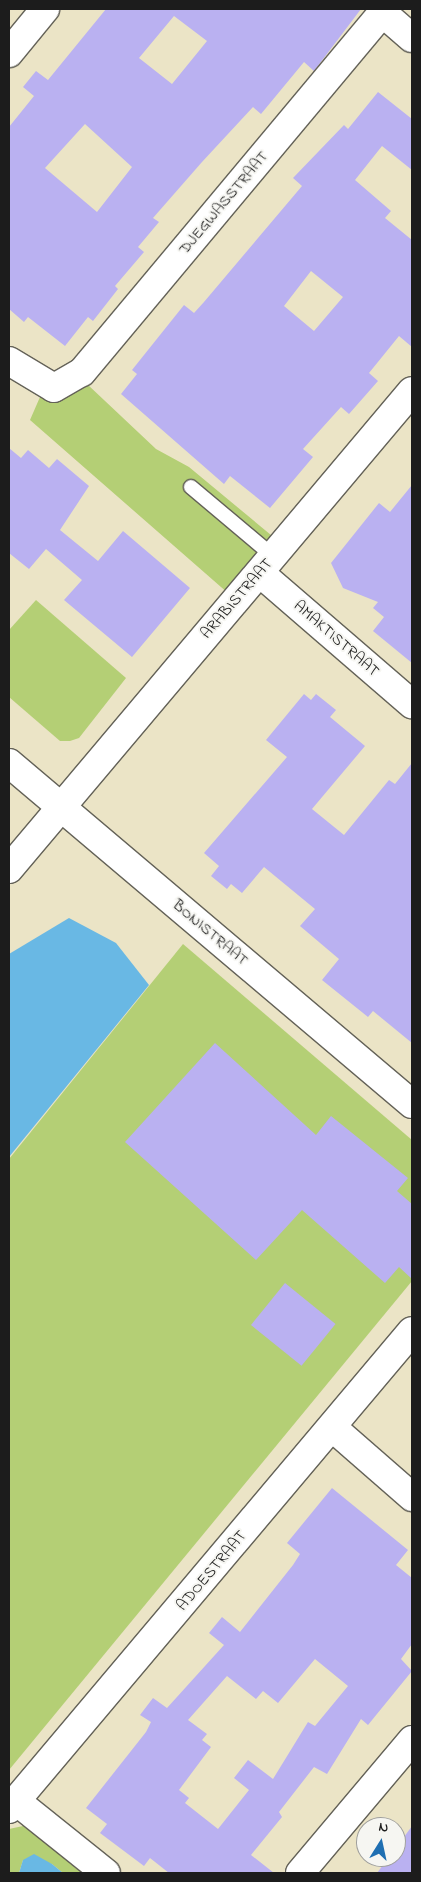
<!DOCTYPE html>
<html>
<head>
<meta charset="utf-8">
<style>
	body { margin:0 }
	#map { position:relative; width:421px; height:1882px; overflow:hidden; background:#ebe4c6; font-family:"Indie Flower",sans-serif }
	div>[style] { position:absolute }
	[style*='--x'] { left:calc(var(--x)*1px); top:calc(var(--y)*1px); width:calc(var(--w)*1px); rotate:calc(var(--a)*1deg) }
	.green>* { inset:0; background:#b4cf75 }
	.water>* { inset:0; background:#69b8e4 }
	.building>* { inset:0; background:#bab1f1; transform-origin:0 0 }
	.roads { filter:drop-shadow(1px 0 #646258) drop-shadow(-1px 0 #646258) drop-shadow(0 1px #646258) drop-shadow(0 -1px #646258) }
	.service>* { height:14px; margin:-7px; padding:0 7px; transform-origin:7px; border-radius:7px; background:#fff }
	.minor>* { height:28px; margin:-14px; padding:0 14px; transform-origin:14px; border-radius:14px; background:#fff }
	.tertiary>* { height:28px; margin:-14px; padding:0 14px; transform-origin:14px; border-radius:14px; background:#fff }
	span { translate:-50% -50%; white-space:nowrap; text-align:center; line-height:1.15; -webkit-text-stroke:4px #f6f6f2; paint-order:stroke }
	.street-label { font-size:16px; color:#1c1c1c }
	.frame { position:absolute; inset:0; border:10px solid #1c1c1c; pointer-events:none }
	.north { position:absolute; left:356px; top:1817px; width:50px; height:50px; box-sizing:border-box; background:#f6f6f2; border:1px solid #9f9f9c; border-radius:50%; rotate:10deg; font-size:14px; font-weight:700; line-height:20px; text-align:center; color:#1c1c1c }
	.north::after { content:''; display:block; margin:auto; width:18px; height:22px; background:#1f6fb2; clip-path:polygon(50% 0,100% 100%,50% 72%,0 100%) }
</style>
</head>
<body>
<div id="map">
	<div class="green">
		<div style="clip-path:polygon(87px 384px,156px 449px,189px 467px,277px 540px,229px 594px,30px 420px,40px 397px)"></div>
		<div style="clip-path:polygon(36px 600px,126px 678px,79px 738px,70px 741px,60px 741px,9px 697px,9px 630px)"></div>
		<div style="clip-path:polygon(183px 944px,412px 1140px,412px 1281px,9px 1770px,9px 1159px)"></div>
		<div style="clip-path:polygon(23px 1826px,38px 1830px,93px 1873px,63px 1873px,52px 1864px,23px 1860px,19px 1873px,9px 1873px,9px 1829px)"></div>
	</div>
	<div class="water">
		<div style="clip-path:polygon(69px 918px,116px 943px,149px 985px,9px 1157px,9px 954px)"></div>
		<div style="clip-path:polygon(34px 1854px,52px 1864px,63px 1873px,19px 1873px,23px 1860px)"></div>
	</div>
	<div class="building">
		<div style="clip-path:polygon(evenodd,106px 9px,361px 9px,314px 71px,304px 62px,261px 114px,253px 107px,202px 162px,153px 218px,159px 222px,138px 247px,144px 252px,115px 286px,118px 289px,93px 321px,88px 317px,65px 346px,28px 317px,24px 322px,9px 309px,9px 127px,34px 96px,23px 87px,36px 71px,48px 80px,106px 9px,174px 16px,207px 41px,172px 84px,139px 58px,174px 16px,106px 9px,85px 124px,132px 167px,97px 212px,45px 168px,85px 124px)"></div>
		<div style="clip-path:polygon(evenodd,378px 92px,412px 119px,412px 170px,382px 146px,355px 180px,391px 211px,385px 218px,412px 240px,412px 347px,399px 336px,369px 373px,378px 381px,349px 414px,341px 407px,303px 449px,313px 457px,270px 508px,230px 476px,224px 484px,121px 394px,137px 374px,132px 370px,184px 305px,194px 313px,204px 302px,302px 186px,293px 178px,344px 125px,348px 129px,378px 92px,311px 271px,343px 297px,314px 331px,284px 306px,311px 271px)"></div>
		<div style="clip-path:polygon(9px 448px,21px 458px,28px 450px,49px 468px,57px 459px,89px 486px,60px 530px,98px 561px,123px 531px,190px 588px,132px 657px,64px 600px,82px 580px,46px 549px,29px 569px,9px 553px)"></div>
		<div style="clip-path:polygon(412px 485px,412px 663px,373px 631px,384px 617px,373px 608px,378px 602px,343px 588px,331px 563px,379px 503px,390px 512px)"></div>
		<div style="clip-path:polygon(304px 694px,311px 700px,316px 694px,336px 710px,330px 717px,365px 746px,312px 809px,344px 835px,389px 780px,395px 784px,412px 763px,412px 1043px,373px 1011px,368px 1017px,322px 980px,339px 959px,300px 926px,315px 909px,264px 867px,242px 893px,231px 884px,227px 889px,211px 876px,219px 866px,204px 853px,287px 757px,266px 740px)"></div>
		<div style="clip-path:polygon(215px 1043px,316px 1135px,331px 1116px,408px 1178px,397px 1191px,412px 1204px,412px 1279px,399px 1267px,385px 1283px,302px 1210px,256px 1260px,125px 1142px)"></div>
		<div style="left:285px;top:1283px;width:65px;height:54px;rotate:39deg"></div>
		<div style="clip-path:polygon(evenodd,332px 1488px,408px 1550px,396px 1565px,412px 1578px,412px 1644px,401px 1659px,412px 1671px,368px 1725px,361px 1719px,327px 1774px,314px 1767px,279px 1812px,282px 1817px,251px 1855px,274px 1873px,169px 1873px,150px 1858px,144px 1866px,100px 1833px,107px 1824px,86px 1808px,146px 1732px,151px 1722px,140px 1715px,153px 1698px,167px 1708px,224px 1645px,209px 1633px,222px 1617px,240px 1632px,293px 1565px,300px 1554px,287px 1543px,332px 1488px,315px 1659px,348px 1686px,315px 1726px,308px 1722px,273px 1779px,248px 1760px,234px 1778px,249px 1790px,218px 1829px,185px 1803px,189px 1798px,179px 1790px,211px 1747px,202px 1740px,207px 1734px,188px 1720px,227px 1676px,256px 1699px,263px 1691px,278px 1703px,315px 1659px)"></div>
		<div style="clip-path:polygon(412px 1826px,412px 1873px,377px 1873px,389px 1857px,396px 1857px,396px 1848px)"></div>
	</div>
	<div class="roads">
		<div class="service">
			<div style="--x:191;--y:487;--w:109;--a:40.1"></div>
		</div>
		<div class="minor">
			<div style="--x:383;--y:13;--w:38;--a:41"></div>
			<div style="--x:9;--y:53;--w:57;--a:-50.7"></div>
			<div style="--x:9;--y:361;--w:52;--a:31"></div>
			<div style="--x:54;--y:388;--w:32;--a:-30"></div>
			<div style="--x:82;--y:372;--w:473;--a:-50.1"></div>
			<div style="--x:260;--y:573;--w:201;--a:40.8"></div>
			<div style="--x:9;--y:869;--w:625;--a:-49.87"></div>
			<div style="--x:333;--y:1428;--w:105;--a:41.1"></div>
			<div style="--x:16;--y:1801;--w:115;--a:38.7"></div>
			<div style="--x:9;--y:1809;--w:625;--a:-49.87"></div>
			<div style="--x:300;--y:1873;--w:174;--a:-49.9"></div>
		</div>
		<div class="tertiary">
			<div style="--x:9;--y:763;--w:528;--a:40.24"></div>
		</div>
	</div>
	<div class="street-label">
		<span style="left:224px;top:203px;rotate:-50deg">DJEGWASSTRAAT</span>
		<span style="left:237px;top:599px;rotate:-49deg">ARABISTRAAT</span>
		<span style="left:336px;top:639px;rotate:41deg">AMAKTISTRAAT</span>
		<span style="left:210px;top:933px;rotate:40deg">BONISTRAAT</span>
		<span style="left:212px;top:1571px;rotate:-50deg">ADOESTRAAT</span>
	</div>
	<div class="frame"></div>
	<div class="north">N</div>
</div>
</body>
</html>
